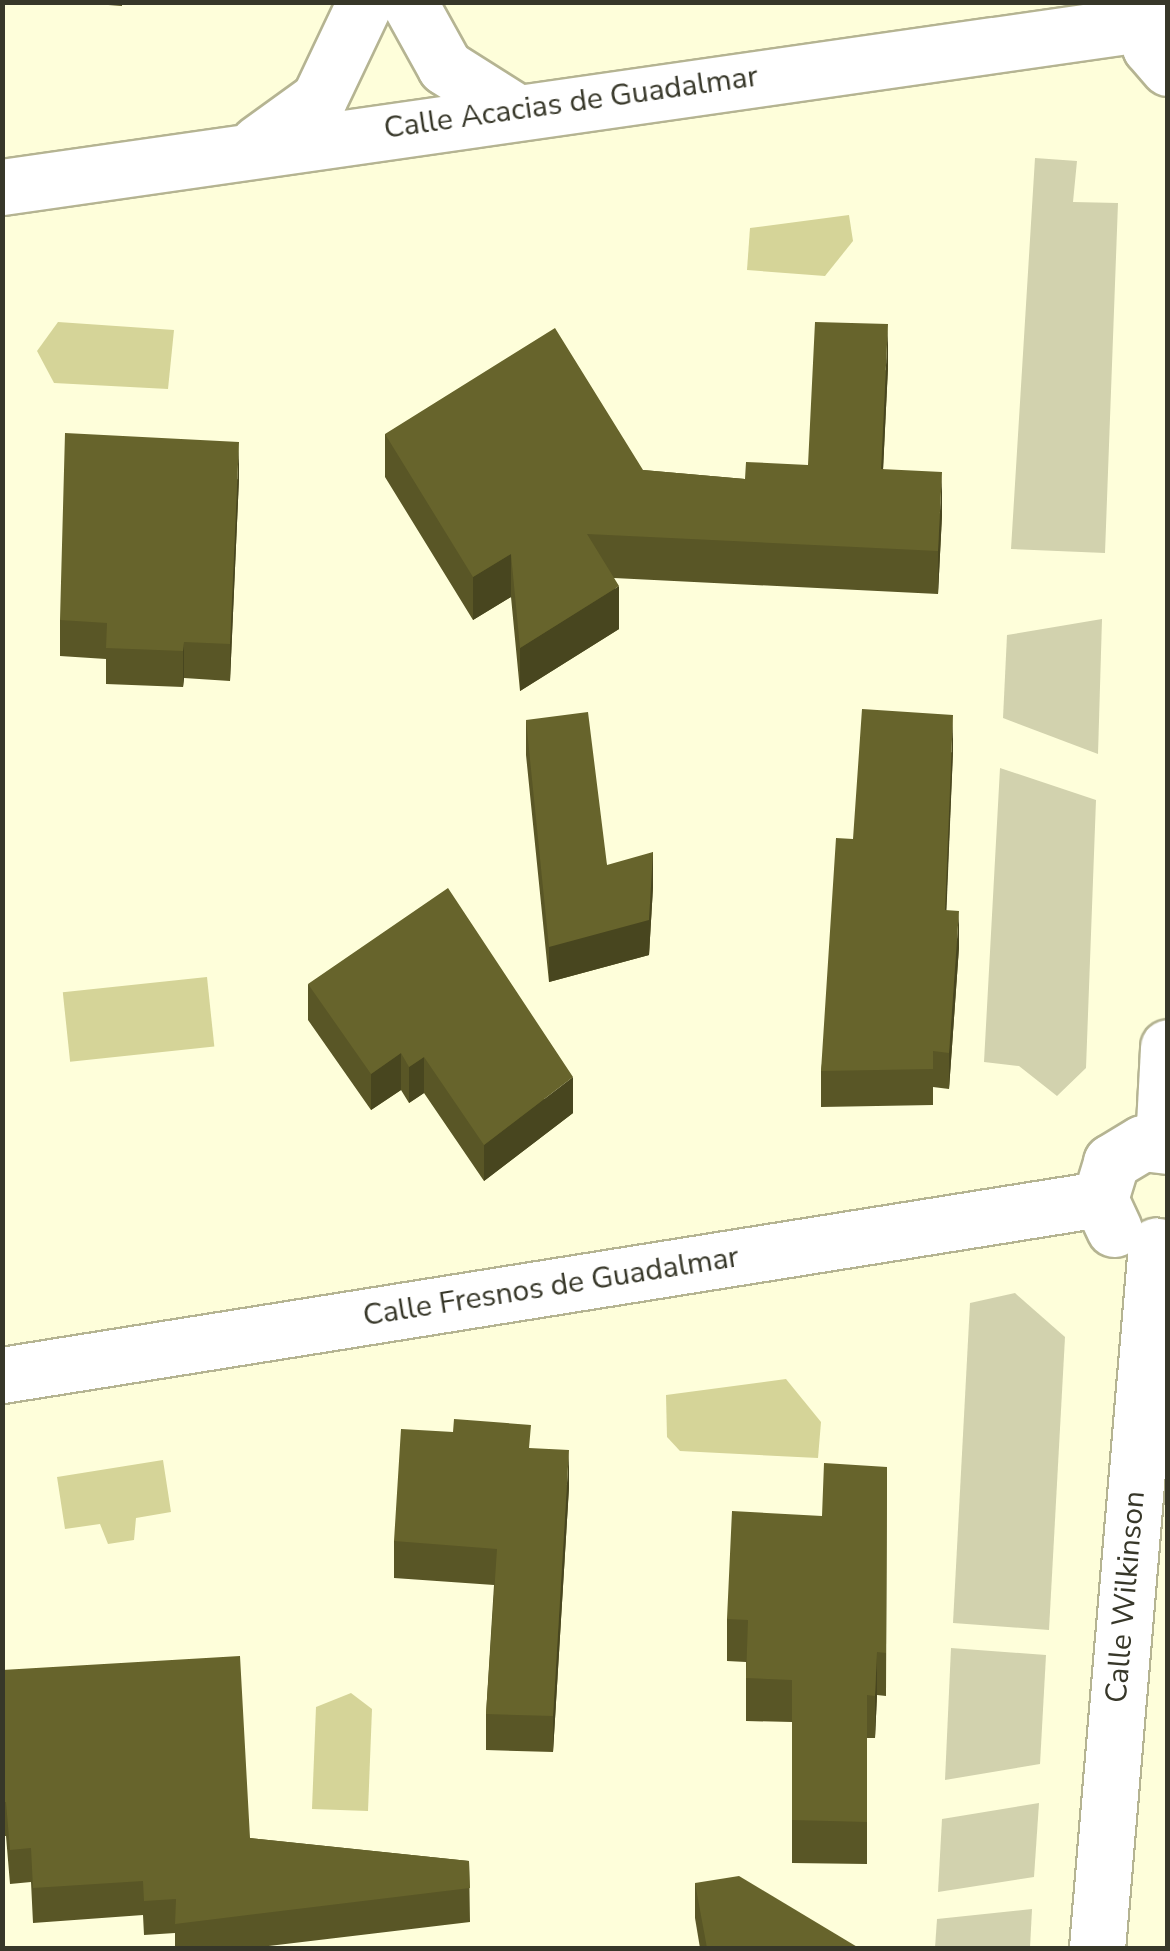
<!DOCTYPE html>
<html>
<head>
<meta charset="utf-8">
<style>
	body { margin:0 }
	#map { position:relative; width:1170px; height:1951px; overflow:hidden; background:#fefeda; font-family:"Nunito Sans",sans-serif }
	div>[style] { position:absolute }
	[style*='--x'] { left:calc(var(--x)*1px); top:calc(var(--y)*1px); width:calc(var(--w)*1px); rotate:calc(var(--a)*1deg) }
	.green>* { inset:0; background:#d2d2ae }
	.water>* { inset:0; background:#d5d498; transform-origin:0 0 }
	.roads { filter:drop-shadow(2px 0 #b5b492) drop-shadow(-2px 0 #b5b492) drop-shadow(0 2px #b5b492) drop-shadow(0 -2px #b5b492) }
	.minor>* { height:55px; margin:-27.5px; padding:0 27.5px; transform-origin:27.5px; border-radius:27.5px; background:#fff }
	.wall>* { inset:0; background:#595626 }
	.shaded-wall>* { inset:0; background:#48461f }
	.building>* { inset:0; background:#67642c }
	span { translate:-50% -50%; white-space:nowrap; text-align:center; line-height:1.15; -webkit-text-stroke:10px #fff; paint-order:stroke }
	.street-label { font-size:30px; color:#373729 }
	.frame { position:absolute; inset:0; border:5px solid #373729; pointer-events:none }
</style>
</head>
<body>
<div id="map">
	<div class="green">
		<div style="clip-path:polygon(1035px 158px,1077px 161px,1073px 202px,1118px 203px,1105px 553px,1011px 549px)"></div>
		<div style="clip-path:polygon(1102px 619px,1098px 754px,1003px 718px,1007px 635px)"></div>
		<div style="clip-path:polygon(1000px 768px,1096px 800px,1086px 1068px,1057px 1096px,1019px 1066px,984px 1062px)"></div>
		<div style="clip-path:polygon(1015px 1293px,1065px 1337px,1049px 1630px,953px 1623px,970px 1303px)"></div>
		<div style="clip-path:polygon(951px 1648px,1046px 1655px,1040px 1764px,945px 1780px)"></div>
		<div style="clip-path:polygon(1039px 1803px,1034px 1877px,938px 1892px,942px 1819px)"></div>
		<div style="clip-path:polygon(1032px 1909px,1030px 1948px,935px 1948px,937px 1919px)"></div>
	</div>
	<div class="water">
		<div style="clip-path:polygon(849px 215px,853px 241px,825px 276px,747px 270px,750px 228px)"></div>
		<div style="clip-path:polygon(58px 322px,174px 330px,168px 389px,54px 383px,37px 351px)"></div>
		<div style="left:207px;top:977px;width:70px;height:145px;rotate:84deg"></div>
		<div style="clip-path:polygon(786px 1379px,821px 1422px,818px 1458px,680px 1451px,667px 1437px,666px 1395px)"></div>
		<div style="clip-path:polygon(163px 1460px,171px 1512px,136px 1518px,134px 1540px,108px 1544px,100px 1524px,65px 1529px,57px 1477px)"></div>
		<div style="clip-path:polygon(351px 1693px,372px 1709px,368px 1811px,312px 1809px,316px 1707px)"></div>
	</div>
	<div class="roads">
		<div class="minor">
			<div style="--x:409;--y:2;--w:74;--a:61"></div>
			<div style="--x:445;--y:67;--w:80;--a:32.3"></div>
			<div style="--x:1140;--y:2;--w:46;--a:77.5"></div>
			<div style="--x:1150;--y:47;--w:28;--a:49"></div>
			<div style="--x:258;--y:143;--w:75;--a:-35.8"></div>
			<div style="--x:319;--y:99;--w:107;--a:-64.6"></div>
			<div style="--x:2;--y:187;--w:1150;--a:-8.15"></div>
			<div style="--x:1163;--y:1144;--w:97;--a:-87"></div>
			<div style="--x:1114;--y:1229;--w:33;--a:-115"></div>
			<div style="--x:1100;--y:1199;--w:39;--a:-73"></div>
			<div style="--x:1111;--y:1162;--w:37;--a:-31"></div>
			<div style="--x:1143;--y:1143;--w:25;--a:7"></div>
			<div style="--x:2;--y:1375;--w:1112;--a:-9.11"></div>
			<div style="--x:1097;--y:1948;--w:705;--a:-85.2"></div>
		</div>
	</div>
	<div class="wall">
		<div style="clip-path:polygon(67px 2px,122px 2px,122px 6px)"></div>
		<div style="clip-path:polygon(888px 367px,883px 469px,942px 515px,938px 594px,614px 578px,619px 629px,520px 691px,511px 597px,473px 620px,385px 477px,385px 434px,643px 470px,745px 479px,808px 465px)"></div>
		<div style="clip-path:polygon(239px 478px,230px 681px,184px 678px,183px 687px,106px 684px,106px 659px,60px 656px,60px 620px)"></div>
		<div style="clip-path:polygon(526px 720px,607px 865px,653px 887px,649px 955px,549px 982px,526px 755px)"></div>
		<div style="clip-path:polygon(953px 751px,946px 910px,959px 947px,949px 1089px,933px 1087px,933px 1105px,821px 1107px,821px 1071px,853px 839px)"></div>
		<div style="clip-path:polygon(308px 984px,573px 1113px,484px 1181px,424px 1093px,409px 1103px,401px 1090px,371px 1110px,308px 1020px)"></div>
		<div style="clip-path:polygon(531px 1449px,569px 1487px,553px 1752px,486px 1750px,486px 1714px,494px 1585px,394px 1578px,394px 1541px)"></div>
		<div style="clip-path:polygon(887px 1467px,886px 1696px,877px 1695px,875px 1738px,867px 1738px,867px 1864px,792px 1863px,792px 1722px,746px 1721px,746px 1662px,727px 1661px,727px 1619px,822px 1516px)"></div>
		<div style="clip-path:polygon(2px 1670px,250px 1838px,469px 1861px,470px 1922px,251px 1948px,175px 1948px,175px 1933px,144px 1935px,143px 1915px,33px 1923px,31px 1882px,10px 1884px,6px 1836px,2px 1836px)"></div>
		<div style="clip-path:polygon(695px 1883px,859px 1948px,700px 1948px,695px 1918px)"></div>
	</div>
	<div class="shaded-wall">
		<div style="clip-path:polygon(888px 324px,888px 367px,881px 512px,881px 469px)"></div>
		<div style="clip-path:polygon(239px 442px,239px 478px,230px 681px,230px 644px)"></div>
		<div style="clip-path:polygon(942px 472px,942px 515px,938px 594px,938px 551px)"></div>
		<div style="clip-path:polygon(511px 554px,511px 597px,473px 620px,473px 577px)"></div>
		<div style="clip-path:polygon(619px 586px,619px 629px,520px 691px,520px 648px)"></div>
		<div style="clip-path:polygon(184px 642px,184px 678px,183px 687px,183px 651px)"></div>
		<div style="clip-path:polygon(953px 715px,953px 751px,945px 946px,945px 910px)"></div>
		<div style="clip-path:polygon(653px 852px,653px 887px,649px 955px,549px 982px,549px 947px)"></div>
		<div style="clip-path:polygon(959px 911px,959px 947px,949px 1089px,949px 1053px)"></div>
		<div style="clip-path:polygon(401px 1053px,401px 1090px,371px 1110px,371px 1074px)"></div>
		<div style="clip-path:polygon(424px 1057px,424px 1093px,409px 1103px,409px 1067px)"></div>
		<div style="clip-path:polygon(573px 1077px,573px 1113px,484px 1181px,484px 1145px)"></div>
		<div style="clip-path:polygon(569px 1450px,569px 1487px,553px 1752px,553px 1716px)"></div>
		<div style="clip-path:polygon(877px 1652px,877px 1695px,875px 1738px,875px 1696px)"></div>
	</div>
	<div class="building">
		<div style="clip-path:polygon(815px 322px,888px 324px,881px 469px,942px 472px,938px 551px,587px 534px,619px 586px,520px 648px,511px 554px,473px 577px,385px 434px,555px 328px,643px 470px,745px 479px,746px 462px,808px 465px)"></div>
		<div style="clip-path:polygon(65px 433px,239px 442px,230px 644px,184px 642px,183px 651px,106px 648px,107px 623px,60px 620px)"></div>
		<div style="clip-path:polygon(862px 709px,953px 715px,945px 910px,959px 911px,949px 1053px,933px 1051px,933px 1069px,821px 1071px,836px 838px,853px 839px)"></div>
		<div style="clip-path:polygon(588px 712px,607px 865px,653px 852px,649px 920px,549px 947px,526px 720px)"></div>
		<div style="clip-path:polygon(448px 888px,573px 1077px,484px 1145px,424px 1057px,409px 1067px,401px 1053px,371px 1074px,308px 984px)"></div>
		<div style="clip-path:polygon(454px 1419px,531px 1425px,529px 1448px,569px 1450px,553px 1716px,486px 1714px,497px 1549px,394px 1541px,401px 1429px,453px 1432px)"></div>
		<div style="clip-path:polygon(824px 1463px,887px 1467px,886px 1653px,877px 1652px,875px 1696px,867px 1695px,867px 1822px,792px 1820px,792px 1680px,746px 1678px,748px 1620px,727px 1619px,732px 1511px,822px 1516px)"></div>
		<div style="clip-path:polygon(240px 1656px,250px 1838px,469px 1861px,470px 1888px,175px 1924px,176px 1899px,144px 1901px,143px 1881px,33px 1888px,31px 1848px,10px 1850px,6px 1802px,2px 1802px,2px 1670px)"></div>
		<div style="clip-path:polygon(739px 1876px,859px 1948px,707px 1948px,695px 1883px)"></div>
	</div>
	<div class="street-label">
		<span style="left:571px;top:103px;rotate:-8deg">Calle Acacias de Guadalmar</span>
		<span style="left:551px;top:1287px;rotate:-9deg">Calle Fresnos de Guadalmar</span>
		<span style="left:1126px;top:1597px;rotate:-85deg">Calle Wilkinson</span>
	</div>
	<div class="frame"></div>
</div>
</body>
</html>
